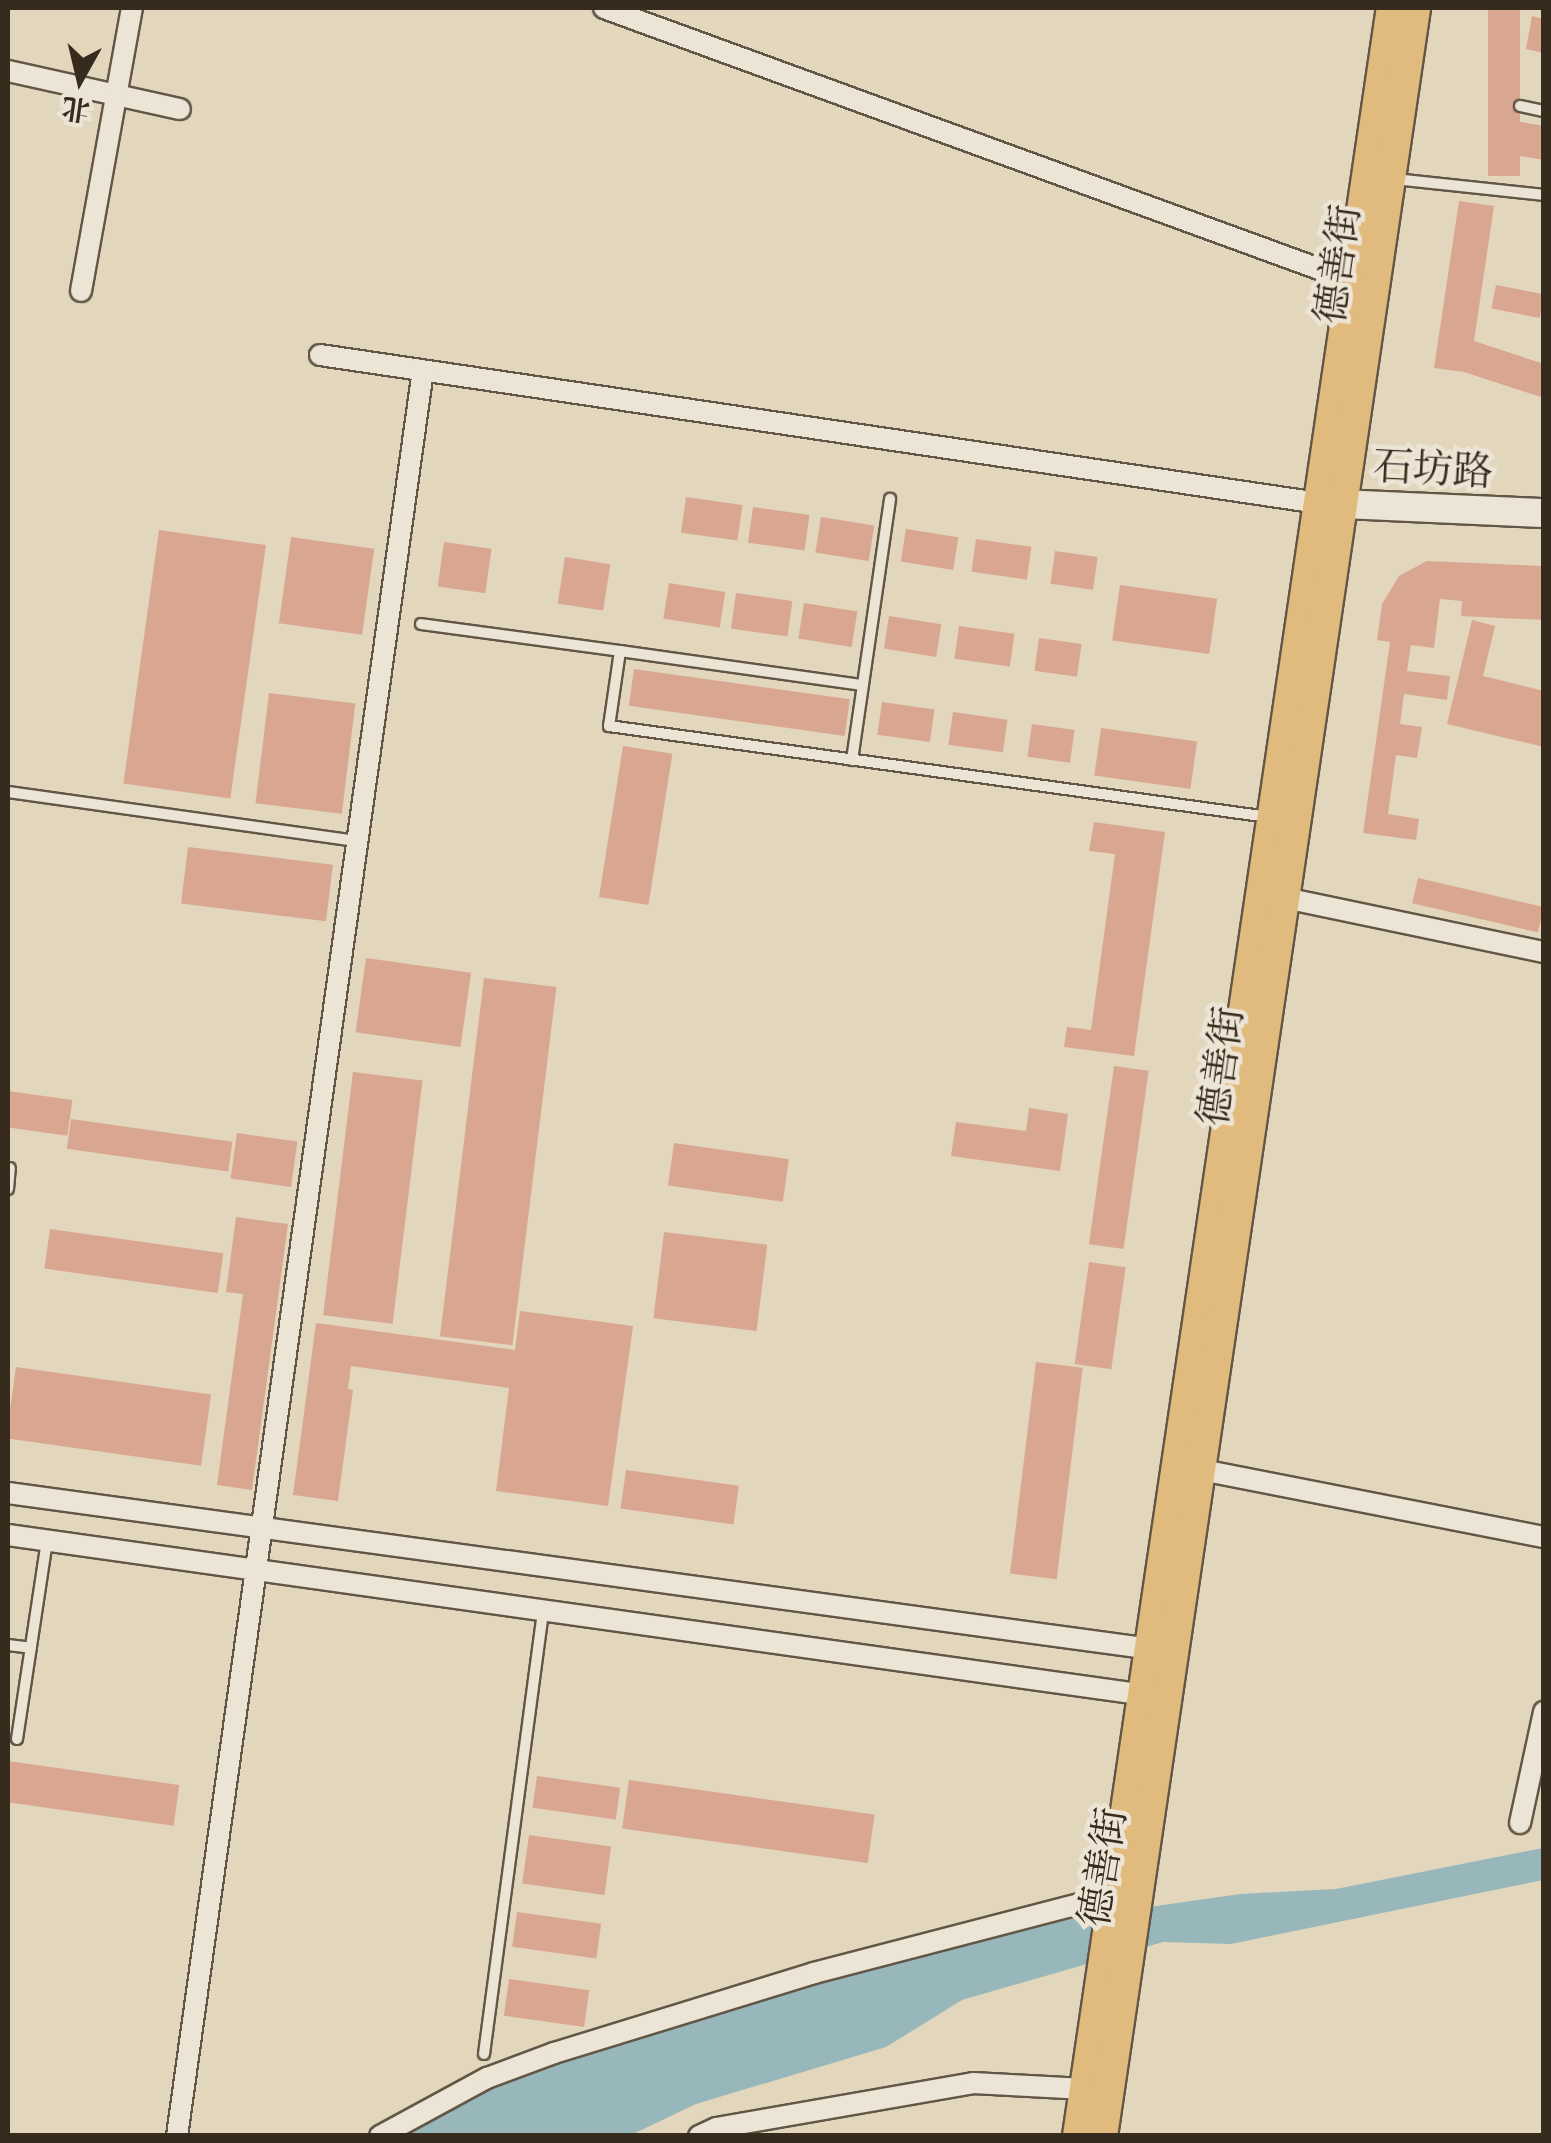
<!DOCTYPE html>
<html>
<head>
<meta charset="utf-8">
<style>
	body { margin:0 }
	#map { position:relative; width:1551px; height:2143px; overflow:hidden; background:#e2d6bd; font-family:"EB Garamond","Noto Serif SC",serif }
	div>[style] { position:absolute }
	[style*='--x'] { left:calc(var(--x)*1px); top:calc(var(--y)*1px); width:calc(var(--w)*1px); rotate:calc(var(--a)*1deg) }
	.water>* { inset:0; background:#98b7bb }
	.building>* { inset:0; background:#d9a791; transform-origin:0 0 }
	.roads { filter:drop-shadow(2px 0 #625646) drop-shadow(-2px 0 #625646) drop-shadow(0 2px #625646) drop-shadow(0 -2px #625646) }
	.lane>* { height:10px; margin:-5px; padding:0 5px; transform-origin:5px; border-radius:5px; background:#ece4d4 }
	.street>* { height:20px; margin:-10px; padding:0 10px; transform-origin:10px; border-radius:10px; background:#ece4d4 }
	.secondary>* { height:28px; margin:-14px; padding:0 14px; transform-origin:14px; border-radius:14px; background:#ece4d4 }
	.primary>* { height:30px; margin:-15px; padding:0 15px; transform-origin:15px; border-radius:15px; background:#e1bb7e }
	span { translate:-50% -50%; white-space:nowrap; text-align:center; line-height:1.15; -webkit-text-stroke:9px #ece4d4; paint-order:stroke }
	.street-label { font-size:40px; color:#372b1e }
	.frame { position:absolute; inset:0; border:10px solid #372b1e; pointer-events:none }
	.north { position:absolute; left:30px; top:30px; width:100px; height:100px; -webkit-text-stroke:8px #ece4d4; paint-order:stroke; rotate:188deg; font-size:28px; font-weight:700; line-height:40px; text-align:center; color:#372b1e }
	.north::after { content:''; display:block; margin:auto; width:35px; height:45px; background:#372b1e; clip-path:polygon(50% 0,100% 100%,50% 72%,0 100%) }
</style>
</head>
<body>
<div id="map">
	<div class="water">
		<div style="clip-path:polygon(1543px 1848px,1543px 1880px,1231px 1944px,1163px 1942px,962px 2000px,886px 2047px,696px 2104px,631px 2135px,398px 2136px,465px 2095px,694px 2019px,1044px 1922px,1240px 1894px,1336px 1889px)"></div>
	</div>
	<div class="building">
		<div style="left:1488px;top:8px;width:32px;height:168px"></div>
		<div style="clip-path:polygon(1532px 16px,1544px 19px,1544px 53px,1526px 49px)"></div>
		<div style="clip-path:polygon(1510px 120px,1544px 126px,1544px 160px,1503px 153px)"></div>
		<div style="clip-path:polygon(1459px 201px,1494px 206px,1474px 341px,1544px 364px,1544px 398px,1464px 372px,1434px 368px)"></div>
		<div style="left:1496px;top:285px;width:49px;height:24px;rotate:11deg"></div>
		<div style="left:686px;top:497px;width:57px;height:36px;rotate:8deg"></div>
		<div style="left:753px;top:507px;width:57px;height:36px;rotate:8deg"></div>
		<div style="left:821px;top:517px;width:54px;height:36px;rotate:9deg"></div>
		<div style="left:906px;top:529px;width:53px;height:33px;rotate:9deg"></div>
		<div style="left:159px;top:530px;width:108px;height:256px;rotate:8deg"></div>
		<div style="left:291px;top:537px;width:84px;height:87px;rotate:8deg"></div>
		<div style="left:976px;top:539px;width:56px;height:33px;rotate:8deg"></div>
		<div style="left:444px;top:542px;width:48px;height:45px;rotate:8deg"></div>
		<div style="left:1055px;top:551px;width:43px;height:33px;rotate:8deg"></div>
		<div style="left:565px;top:557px;width:46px;height:47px;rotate:9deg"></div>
		<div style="clip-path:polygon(1427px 561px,1544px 566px,1544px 620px,1461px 616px,1462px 601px,1440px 599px,1434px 648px,1411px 645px,1407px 671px,1450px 676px,1447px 700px,1404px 694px,1400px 724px,1422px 727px,1417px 758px,1396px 755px,1388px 814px,1419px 819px,1416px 840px,1363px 833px,1390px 642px,1377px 640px,1382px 604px,1399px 576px)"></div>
		<div style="left:669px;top:583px;width:57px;height:36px;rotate:9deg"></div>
		<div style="left:1120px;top:585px;width:98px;height:56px;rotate:8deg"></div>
		<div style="left:736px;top:593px;width:57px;height:36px;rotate:8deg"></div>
		<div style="left:804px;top:603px;width:54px;height:36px;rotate:9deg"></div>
		<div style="left:889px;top:616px;width:53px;height:33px;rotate:9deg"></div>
		<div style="clip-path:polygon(1472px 620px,1495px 626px,1483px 676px,1544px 691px,1544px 747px,1447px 724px)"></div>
		<div style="left:959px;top:626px;width:56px;height:33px;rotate:8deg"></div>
		<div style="left:1039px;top:638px;width:43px;height:33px;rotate:8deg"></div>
		<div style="left:634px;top:669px;width:218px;height:37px;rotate:8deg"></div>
		<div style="left:269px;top:693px;width:87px;height:111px;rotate:7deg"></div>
		<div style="left:882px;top:702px;width:53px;height:33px;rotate:8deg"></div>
		<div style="left:953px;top:712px;width:55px;height:33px;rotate:8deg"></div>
		<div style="left:1032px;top:724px;width:43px;height:33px;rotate:8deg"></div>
		<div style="left:1101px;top:728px;width:97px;height:48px;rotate:8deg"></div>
		<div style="left:623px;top:746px;width:50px;height:153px;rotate:9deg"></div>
		<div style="clip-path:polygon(1094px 822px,1165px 832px,1134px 1056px,1064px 1047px,1067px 1027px,1091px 1030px,1115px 854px,1089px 851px)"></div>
		<div style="left:188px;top:847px;width:146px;height:57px;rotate:7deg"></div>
		<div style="left:1418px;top:878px;width:129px;height:26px;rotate:13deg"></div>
		<div style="left:366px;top:958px;width:106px;height:75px;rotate:8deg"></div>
		<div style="left:484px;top:978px;width:73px;height:361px;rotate:7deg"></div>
		<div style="left:1114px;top:1066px;width:35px;height:180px;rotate:8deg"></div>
		<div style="left:353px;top:1072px;width:70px;height:245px;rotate:7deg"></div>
		<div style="left:8px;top:1091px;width:65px;height:36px;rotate:8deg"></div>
		<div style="clip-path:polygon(1029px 1108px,1068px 1114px,1060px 1171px,951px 1156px,956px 1122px,1026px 1131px)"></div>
		<div style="left:71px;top:1119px;width:163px;height:30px;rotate:8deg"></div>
		<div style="left:237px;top:1133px;width:61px;height:46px;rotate:8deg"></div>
		<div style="left:674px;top:1143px;width:116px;height:43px;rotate:8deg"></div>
		<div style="clip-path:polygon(236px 1217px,288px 1224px,252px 1490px,217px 1485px,243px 1294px,226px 1292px)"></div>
		<div style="left:50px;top:1229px;width:175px;height:40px;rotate:8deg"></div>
		<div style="left:664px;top:1232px;width:104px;height:87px;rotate:7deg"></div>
		<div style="left:1089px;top:1262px;width:37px;height:103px;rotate:8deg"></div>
		<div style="clip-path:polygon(520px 1311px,633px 1326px,608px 1506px,496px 1491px,509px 1388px,351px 1366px,348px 1389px,353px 1390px,338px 1501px,293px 1495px,316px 1323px,515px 1350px)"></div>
		<div style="left:1036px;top:1362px;width:47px;height:213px;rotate:7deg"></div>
		<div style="left:16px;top:1367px;width:197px;height:72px;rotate:8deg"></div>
		<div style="left:626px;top:1470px;width:114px;height:39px;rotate:8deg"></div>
		<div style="left:8px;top:1761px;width:173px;height:41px;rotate:8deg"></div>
		<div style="left:537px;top:1776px;width:84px;height:32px;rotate:8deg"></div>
		<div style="left:629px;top:1780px;width:248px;height:49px;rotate:8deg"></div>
		<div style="left:529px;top:1835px;width:83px;height:49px;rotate:8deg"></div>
		<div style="left:517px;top:1912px;width:85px;height:35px;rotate:8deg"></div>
		<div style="left:509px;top:1979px;width:81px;height:37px;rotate:8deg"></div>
	</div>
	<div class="roads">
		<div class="lane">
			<div style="--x:1520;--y:106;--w:25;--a:12"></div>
			<div style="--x:1395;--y:179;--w:150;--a:6.1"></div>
			<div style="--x:421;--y:624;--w:201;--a:7.7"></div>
			<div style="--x:620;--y:651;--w:76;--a:98.3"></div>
			<div style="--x:609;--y:726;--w:665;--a:7.86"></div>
			<div style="--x:620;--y:651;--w:245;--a:8"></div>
			<div style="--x:852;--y:760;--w:264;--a:-81.7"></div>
			<div style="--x:8;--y:792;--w:352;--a:8"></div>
			<div style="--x:8;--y:1189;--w:21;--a:-85"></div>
			<div style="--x:8;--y:1645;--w:23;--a:7"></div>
			<div style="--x:17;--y:1739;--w:201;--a:-81.4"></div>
			<div style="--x:484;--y:2054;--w:448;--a:-82.4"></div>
		</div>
		<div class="street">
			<div style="--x:604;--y:8;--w:796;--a:20.05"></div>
			<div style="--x:8;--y:71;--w:176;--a:12.5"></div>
			<div style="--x:81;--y:291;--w:288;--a:-79.8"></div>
			<div style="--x:320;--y:355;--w:1010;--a:8.43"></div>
			<div style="--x:1285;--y:898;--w:265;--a:11.8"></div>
			<div style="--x:1202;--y:1470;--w:349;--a:11.1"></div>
			<div style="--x:8;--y:1493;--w:1155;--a:7.77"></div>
			<div style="--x:8;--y:1535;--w:1148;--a:8.01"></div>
			<div style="--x:1520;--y:1823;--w:114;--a:-77.8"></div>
			<div style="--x:177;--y:2136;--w:1782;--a:-82.07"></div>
			<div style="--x:380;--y:2136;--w:122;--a:-28.5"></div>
			<div style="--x:487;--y:2078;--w:72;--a:-20.5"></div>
			<div style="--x:554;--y:2053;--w:272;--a:-17.1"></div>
			<div style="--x:814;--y:1973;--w:310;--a:-14.6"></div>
			<div style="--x:699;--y:2136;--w:19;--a:-25"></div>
			<div style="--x:716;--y:2128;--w:261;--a:-9.9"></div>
			<div style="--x:973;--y:2083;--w:112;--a:3.1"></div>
		</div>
		<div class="secondary">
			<div style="--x:1320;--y:503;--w:224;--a:2.6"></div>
		</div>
		<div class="primary">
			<div style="--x:1078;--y:2136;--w:2151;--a:-81.61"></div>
			<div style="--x:1102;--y:2136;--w:2151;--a:-81.63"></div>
		</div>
	</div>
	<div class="street-label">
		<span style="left:1337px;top:264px;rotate:-82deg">德善街</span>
		<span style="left:1433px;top:468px;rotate:3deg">石坊路</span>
		<span style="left:1220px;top:1066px;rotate:-82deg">德善街</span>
		<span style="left:1102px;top:1867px;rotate:-81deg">德善街</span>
	</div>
	<div class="frame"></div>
	<div class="north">北</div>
</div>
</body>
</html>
